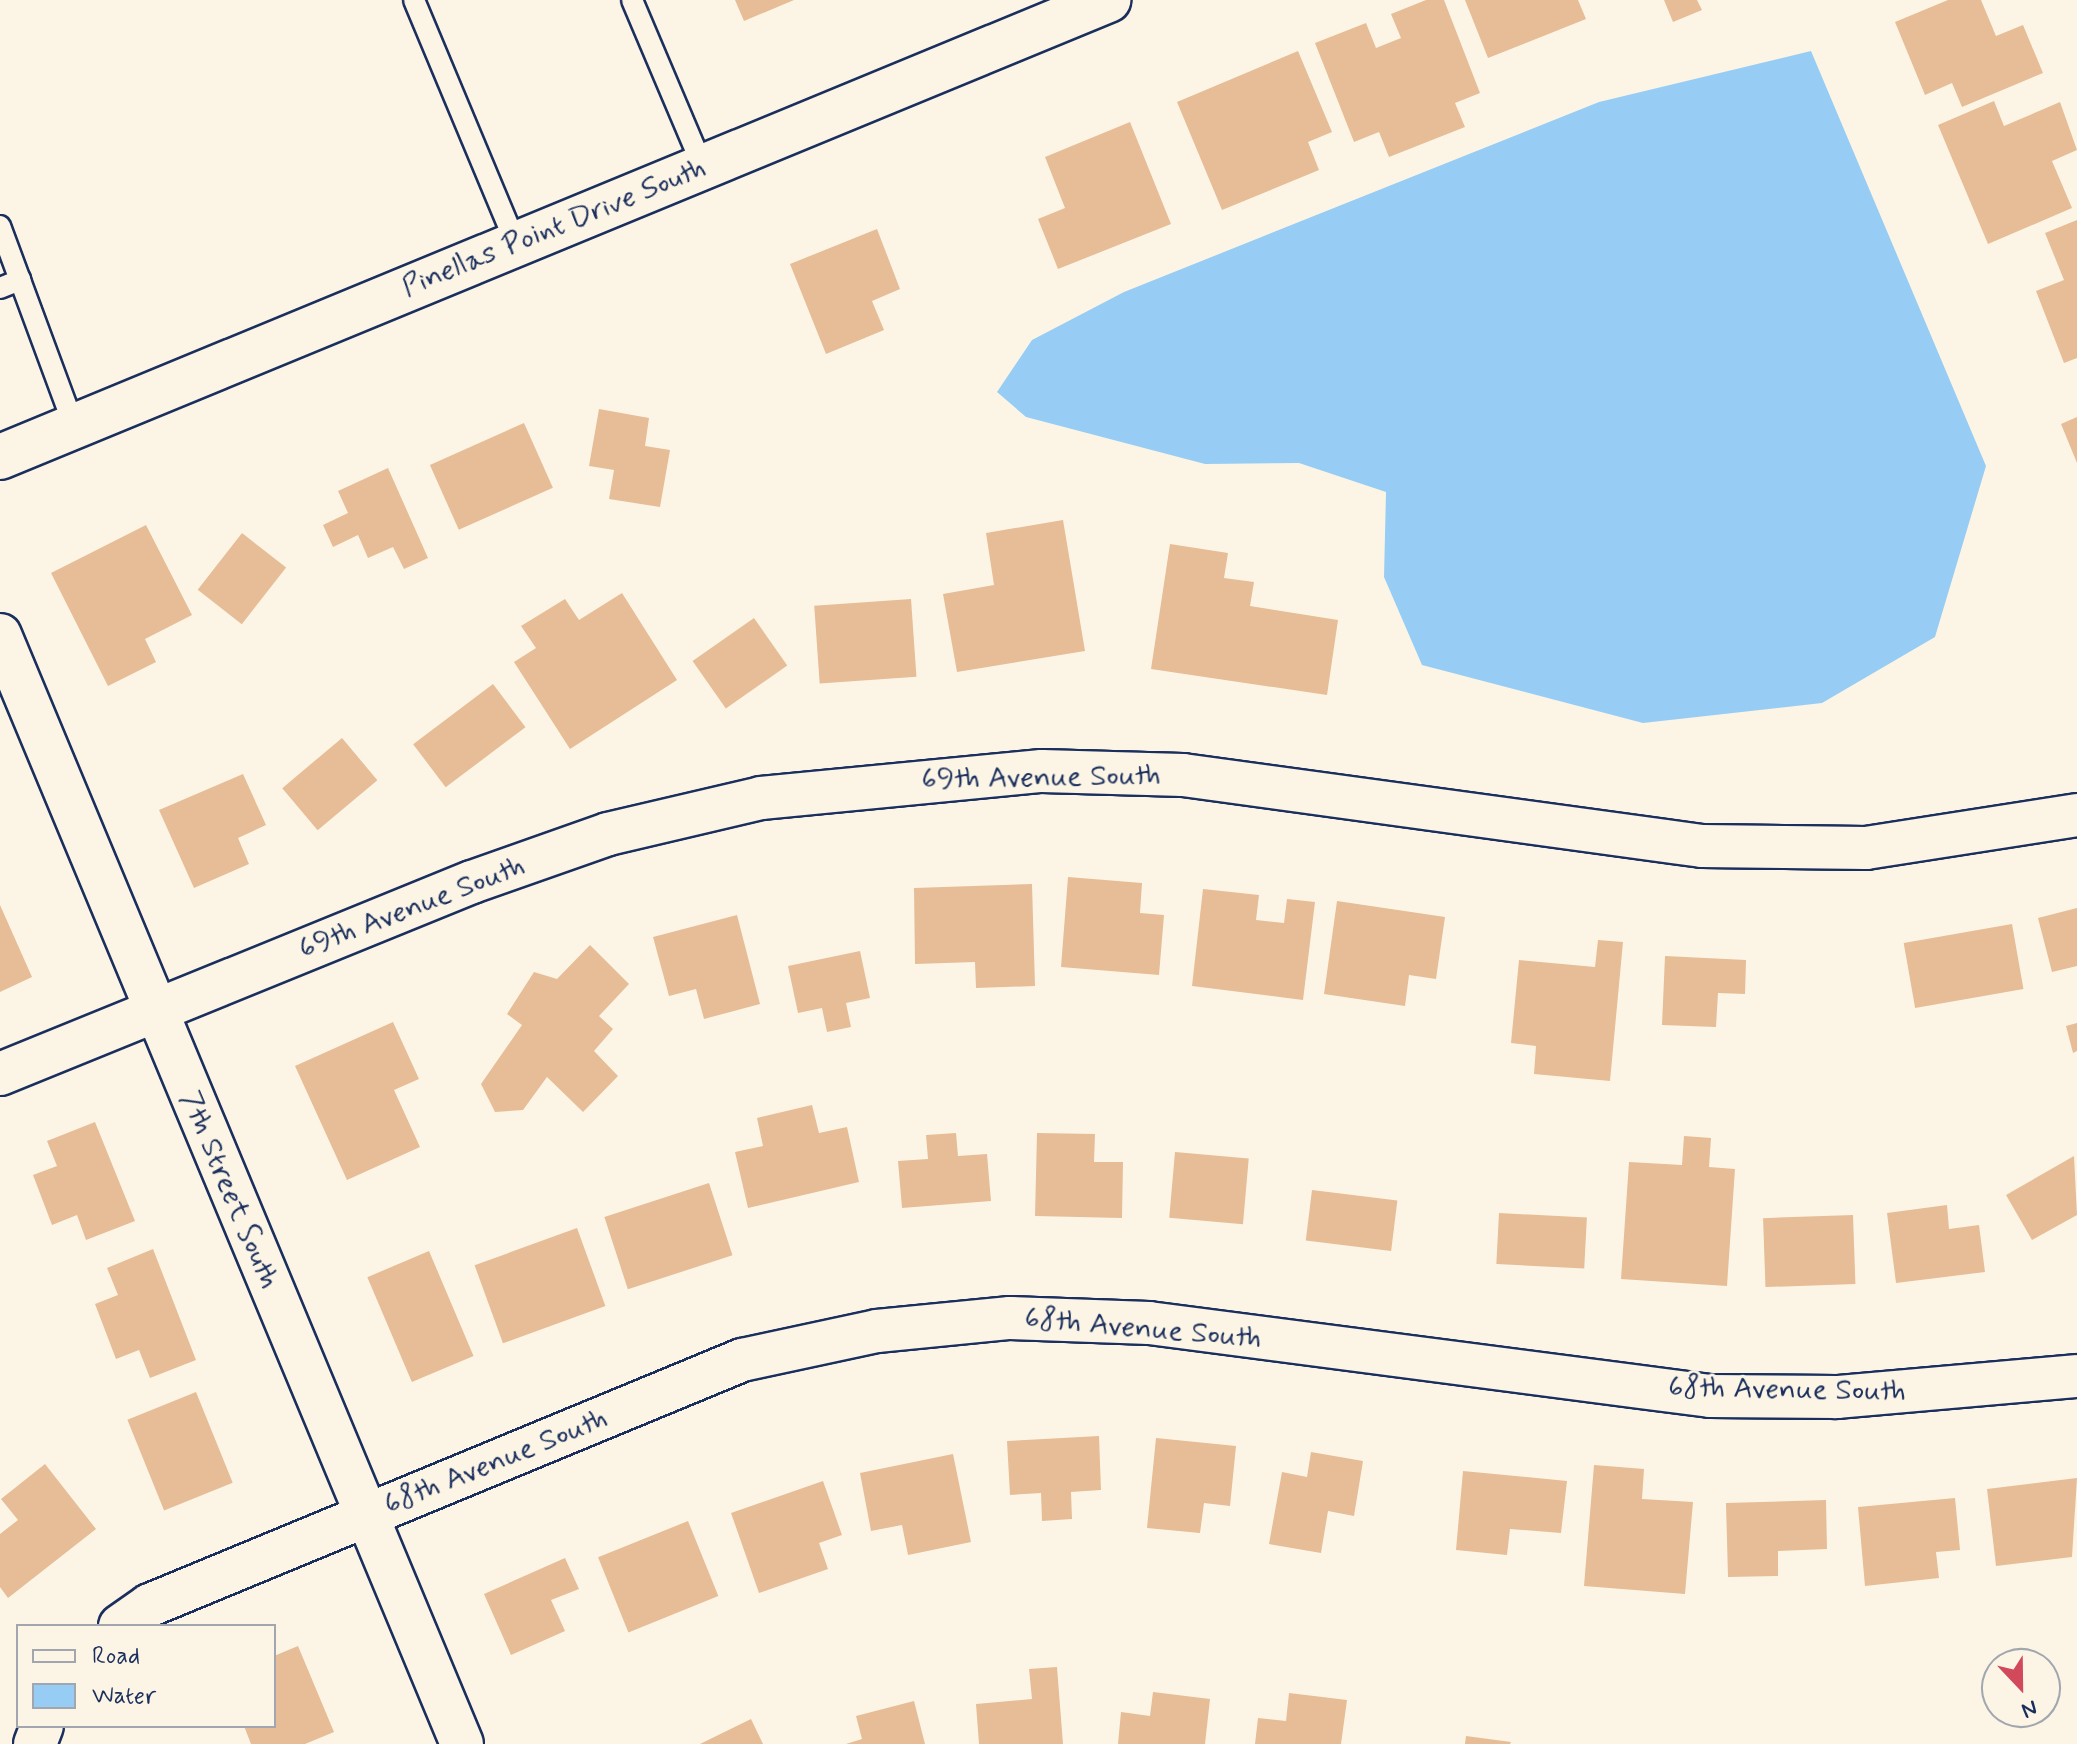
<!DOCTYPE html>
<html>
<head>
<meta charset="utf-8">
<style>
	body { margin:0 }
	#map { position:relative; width:2077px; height:1744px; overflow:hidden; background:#fcf5e5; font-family:Mynerve,sans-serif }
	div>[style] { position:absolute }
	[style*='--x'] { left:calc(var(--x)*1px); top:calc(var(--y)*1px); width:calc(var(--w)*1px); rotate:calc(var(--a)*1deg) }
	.water>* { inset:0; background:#97cdf5 }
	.building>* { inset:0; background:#e6bd96; transform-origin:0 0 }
	.roads { filter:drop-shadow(2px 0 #1b2f5e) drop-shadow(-2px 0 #1b2f5e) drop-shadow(0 2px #1b2f5e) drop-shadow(0 -2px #1b2f5e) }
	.service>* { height:20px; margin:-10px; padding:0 10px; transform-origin:10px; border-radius:10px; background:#fcf5e5 }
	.minor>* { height:42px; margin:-21px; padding:0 21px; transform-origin:21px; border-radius:21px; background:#fcf5e5 }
	.tertiary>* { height:44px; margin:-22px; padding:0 22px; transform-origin:22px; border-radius:22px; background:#fcf5e5 }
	span { translate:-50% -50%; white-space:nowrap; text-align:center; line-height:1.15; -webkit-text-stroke:6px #fcf5e5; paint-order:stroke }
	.street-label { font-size:30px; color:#1b2f5e }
	.legend { position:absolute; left:16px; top:1624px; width:260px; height:104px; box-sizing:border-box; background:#fcf5e5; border:2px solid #a2a6af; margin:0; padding:10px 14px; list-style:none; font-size:24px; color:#1b2f5e }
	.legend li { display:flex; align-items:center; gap:16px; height:40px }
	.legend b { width:40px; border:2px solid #a2a6af }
	.north { position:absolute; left:1981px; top:1648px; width:80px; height:80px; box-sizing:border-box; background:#fcf5e5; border:2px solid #a2a6af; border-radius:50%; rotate:158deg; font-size:22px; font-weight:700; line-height:32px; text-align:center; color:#1b2f5e }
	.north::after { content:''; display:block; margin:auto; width:28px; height:36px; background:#d1495b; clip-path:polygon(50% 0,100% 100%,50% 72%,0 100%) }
</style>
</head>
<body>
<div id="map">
	<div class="water">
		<div style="clip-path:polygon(1811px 51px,1986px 466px,1935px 637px,1822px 703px,1643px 723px,1422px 665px,1384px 577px,1386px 492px,1299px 463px,1205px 464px,1026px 417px,997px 392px,1032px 340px,1124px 292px,1599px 102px)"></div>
	</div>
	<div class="building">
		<div style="clip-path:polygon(735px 0,794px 0,744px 21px)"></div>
		<div style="clip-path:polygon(1426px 0,1444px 0,1480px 93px,1455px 103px,1465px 127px,1389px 157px,1379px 132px,1354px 142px,1315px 43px,1366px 23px,1376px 48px,1401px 38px,1391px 14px)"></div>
		<div style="clip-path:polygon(1465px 0,1578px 0,1586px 19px,1488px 58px)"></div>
		<div style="clip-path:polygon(1664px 0,1697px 0,1702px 10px,1673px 22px)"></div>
		<div style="clip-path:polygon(1948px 0,1981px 0,1996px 36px,2023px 25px,2043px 73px,1962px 107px,1952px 83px,1925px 95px,1895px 22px)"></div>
		<div style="clip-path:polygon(1298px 51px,1332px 132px,1308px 142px,1319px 170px,1222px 210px,1177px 102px)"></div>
		<div style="clip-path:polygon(1994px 101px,2004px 126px,2060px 102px,2077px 150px,2052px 161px,2072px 208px,1988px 244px,1938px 125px)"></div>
		<div style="clip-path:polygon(1130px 122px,1171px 224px,1058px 269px,1038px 219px,1065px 208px,1045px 157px)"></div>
		<div style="clip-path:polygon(2077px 220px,2077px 358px,2064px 363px,2036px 291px,2064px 280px,2045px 233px)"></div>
		<div style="clip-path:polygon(877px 229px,900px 289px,872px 301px,884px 330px,826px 354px,790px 264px)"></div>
		<div style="clip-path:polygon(599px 409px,649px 418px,645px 446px,670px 450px,660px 507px,609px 499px,614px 470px,589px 466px)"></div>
		<div style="clip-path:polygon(2077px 417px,2077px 463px,2061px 424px)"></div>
		<div style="left:524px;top:423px;width:71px;height:103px;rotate:66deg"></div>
		<div style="clip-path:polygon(388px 468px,428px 558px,404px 569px,393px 547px,368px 558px,358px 535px,333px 547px,323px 525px,348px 513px,338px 491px)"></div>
		<div style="clip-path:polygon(1063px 520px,1085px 651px,957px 672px,943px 594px,994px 585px,986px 533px)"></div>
		<div style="clip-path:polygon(146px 525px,192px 615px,145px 639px,156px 662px,108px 686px,51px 573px)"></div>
		<div style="left:242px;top:533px;width:56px;height:72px;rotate:38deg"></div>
		<div style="clip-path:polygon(1170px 544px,1228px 553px,1224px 578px,1254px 582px,1250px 606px,1338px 620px,1327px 695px,1151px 669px)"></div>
		<div style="clip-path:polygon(622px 593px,677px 680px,570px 749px,514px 662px,536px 648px,521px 626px,565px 599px,579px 620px)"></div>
		<div style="left:911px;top:599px;width:78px;height:97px;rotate:86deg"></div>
		<div style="left:754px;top:618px;width:58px;height:75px;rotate:55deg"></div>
		<div style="left:493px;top:684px;width:54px;height:100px;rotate:53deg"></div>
		<div style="left:342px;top:738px;width:55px;height:78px;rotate:50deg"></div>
		<div style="clip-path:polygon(243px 774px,266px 825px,238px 838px,249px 864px,194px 888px,159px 810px)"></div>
		<div style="clip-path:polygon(1068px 877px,1142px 883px,1140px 913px,1164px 915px,1159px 975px,1061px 967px)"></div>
		<div style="clip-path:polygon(1032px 884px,1035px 986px,976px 988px,975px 962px,915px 964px,914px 888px)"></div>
		<div style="clip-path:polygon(1203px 889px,1259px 895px,1256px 920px,1284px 923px,1287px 899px,1315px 902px,1303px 1000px,1192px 986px)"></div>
		<div style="clip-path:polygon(1337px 901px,1445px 917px,1436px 979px,1409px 975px,1405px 1006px,1324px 994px)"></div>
		<div style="clip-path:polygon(0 905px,32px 977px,0 992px)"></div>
		<div style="clip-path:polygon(2077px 908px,2077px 966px,2052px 972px,2038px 918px)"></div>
		<div style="clip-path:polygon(737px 915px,760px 1004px,704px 1019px,696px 989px,669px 996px,653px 937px)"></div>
		<div style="left:2012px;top:924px;width:66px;height:110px;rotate:80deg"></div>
		<div style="clip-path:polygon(1598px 940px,1623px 942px,1610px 1081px,1534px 1074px,1536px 1046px,1511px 1043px,1519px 960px,1595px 967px)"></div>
		<div style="clip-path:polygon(590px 945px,629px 984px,599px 1016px,613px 1029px,594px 1051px,618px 1076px,583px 1112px,547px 1077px,523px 1110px,495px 1112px,481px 1084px,522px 1025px,507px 1014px,534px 972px,557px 979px)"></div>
		<div style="clip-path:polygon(860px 951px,870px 998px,846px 1003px,851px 1027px,827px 1032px,822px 1008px,798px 1013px,788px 966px)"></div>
		<div style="clip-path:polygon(1665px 956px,1746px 960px,1745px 994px,1718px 993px,1716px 1027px,1662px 1025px)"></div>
		<div style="clip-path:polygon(393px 1022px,419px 1079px,394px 1090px,420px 1147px,347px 1180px,295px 1066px)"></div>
		<div style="clip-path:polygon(2077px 1023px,2077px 1051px,2073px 1053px,2066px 1026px)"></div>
		<div style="clip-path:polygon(812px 1105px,819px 1133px,847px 1127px,859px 1182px,748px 1208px,735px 1152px,763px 1146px,757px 1118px)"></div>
		<div style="clip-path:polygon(95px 1122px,135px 1221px,86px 1240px,77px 1215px,52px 1225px,33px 1175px,57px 1166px,47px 1141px)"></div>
		<div style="clip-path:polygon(956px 1133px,958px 1156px,987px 1154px,991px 1201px,902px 1208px,898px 1161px,928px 1159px,926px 1135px)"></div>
		<div style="clip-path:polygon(1037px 1133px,1095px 1134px,1094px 1162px,1123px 1162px,1122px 1218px,1035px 1216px)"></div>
		<div style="clip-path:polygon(1684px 1136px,1711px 1138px,1709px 1167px,1735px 1169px,1727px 1286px,1621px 1279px,1629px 1162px,1682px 1165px)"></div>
		<div style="left:1175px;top:1152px;width:74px;height:66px;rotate:5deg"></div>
		<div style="clip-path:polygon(2074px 1156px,2077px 1215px,2032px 1240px,2006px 1195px)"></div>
		<div style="left:709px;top:1183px;width:76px;height:110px;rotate:72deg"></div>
		<div style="left:1312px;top:1190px;width:86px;height:51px;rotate:7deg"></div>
		<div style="clip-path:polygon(1947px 1205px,1949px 1229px,1979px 1225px,1985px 1272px,1896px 1283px,1887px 1213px)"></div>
		<div style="left:1499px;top:1213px;width:88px;height:51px;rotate:3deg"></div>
		<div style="left:1853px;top:1215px;width:69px;height:90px;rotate:88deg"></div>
		<div style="left:577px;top:1228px;width:83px;height:109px;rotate:70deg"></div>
		<div style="clip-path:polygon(153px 1249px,196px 1360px,150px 1378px,139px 1350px,116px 1359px,95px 1304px,118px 1295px,107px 1268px)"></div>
		<div style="left:429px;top:1251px;width:114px;height:67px;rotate:67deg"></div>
		<div style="left:196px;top:1392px;width:98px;height:74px;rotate:68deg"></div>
		<div style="clip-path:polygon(1099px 1436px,1101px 1490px,1071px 1492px,1072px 1519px,1042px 1521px,1041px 1493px,1010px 1495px,1007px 1441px)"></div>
		<div style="clip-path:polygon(1156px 1438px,1236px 1446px,1230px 1506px,1204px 1503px,1200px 1533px,1147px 1528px)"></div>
		<div style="clip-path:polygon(1311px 1452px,1363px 1461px,1354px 1516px,1328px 1511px,1321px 1553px,1269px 1544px,1282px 1472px,1307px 1477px)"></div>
		<div style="clip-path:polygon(953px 1454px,971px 1542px,908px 1555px,902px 1525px,871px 1531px,860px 1473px)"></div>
		<div style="clip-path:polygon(45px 1464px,96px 1529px,8px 1598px,0 1587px,0 1534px,18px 1520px,1px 1499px)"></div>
		<div style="clip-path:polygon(1594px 1465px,1644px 1469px,1642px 1499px,1693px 1502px,1685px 1594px,1584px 1586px)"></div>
		<div style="clip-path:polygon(1463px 1471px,1567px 1481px,1561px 1533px,1510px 1529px,1507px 1555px,1456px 1550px)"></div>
		<div style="clip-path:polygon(2077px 1478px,2072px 1557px,1996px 1566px,1987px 1489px)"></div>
		<div style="clip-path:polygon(823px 1481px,842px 1535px,819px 1543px,828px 1569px,759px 1593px,731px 1513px)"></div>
		<div style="clip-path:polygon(1955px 1498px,1960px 1550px,1936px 1552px,1939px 1578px,1865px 1586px,1858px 1507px)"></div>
		<div style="clip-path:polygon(1826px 1500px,1827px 1549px,1778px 1551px,1778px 1576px,1728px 1577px,1726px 1503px)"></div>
		<div style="left:688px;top:1521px;width:81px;height:97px;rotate:68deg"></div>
		<div style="clip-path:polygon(565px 1558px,579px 1589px,551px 1600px,565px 1631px,511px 1655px,484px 1594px)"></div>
		<div style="clip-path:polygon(298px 1646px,334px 1732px,305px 1744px,251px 1744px,244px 1726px,274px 1726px,274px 1656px)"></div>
		<div style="clip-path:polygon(1057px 1667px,1063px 1744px,979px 1744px,976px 1704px,1032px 1699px,1029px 1669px)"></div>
		<div style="clip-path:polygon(1153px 1692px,1210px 1699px,1205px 1744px,1118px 1744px,1121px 1712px,1150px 1716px)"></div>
		<div style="clip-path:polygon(1289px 1693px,1347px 1700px,1341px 1744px,1255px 1744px,1258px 1718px,1286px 1721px)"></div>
		<div style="clip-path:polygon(914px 1701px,925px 1744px,846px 1744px,862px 1739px,856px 1716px)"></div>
		<div style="clip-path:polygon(751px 1719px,763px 1744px,700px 1744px)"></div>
		<div style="clip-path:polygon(1466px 1736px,1511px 1742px,1510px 1744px,1465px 1744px)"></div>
	</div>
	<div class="roads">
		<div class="service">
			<div style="--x:414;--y:0;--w:264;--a:67.3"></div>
			<div style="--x:632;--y:0;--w:181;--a:67"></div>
			<div style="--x:0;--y:226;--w:213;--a:69.7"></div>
			<div style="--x:0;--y:288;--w:22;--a:-22"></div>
		</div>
		<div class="minor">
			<div style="--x:0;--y:635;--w:1201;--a:67.38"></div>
			<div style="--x:0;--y:1074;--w:510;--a:-22.14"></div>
			<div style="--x:472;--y:882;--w:144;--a:-19.4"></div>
			<div style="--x:608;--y:834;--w:157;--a:-13.2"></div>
			<div style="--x:761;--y:798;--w:282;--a:-5.5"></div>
			<div style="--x:1042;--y:771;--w:141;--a:1.6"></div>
			<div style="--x:1183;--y:775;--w:524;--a:7.79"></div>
			<div style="--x:1702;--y:846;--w:164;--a:0.7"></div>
			<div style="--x:1866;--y:848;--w:214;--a:-8.9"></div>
			<div style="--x:120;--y:1626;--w:37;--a:-35"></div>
			<div style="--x:150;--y:1605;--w:641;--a:-22.48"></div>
			<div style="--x:742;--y:1360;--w:138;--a:-12.1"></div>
			<div style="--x:877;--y:1331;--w:134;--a:-5.6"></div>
			<div style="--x:1010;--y:1318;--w:139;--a:2.1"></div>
			<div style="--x:1149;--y:1323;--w:566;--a:7.41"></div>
			<div style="--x:1710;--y:1396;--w:127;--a:0.5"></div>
			<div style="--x:1837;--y:1397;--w:241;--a:-5"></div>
			<div style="--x:35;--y:1744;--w:19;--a:-69"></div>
		</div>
		<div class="tertiary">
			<div style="--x:0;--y:457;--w:1199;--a:-22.41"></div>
		</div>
	</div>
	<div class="street-label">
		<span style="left:554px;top:228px;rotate:-22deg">Pinellas Point Drive South</span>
		<span style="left:1041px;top:778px;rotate:-1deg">69th Avenue South</span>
		<span style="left:412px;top:908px;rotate:-21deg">69th Avenue South</span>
		<span style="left:229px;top:1190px;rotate:67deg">7th Street South</span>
		<span style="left:1143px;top:1329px;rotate:5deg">68th Avenue South</span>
		<span style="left:1787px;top:1390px;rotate:1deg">68th Avenue South</span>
		<span style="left:496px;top:1462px;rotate:-22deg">68th Avenue South</span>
	</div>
	<ul class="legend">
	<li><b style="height:10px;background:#fcf5e5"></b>Road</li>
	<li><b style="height:22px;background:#97cdf5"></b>Water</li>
	</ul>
	<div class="north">N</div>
</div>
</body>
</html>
